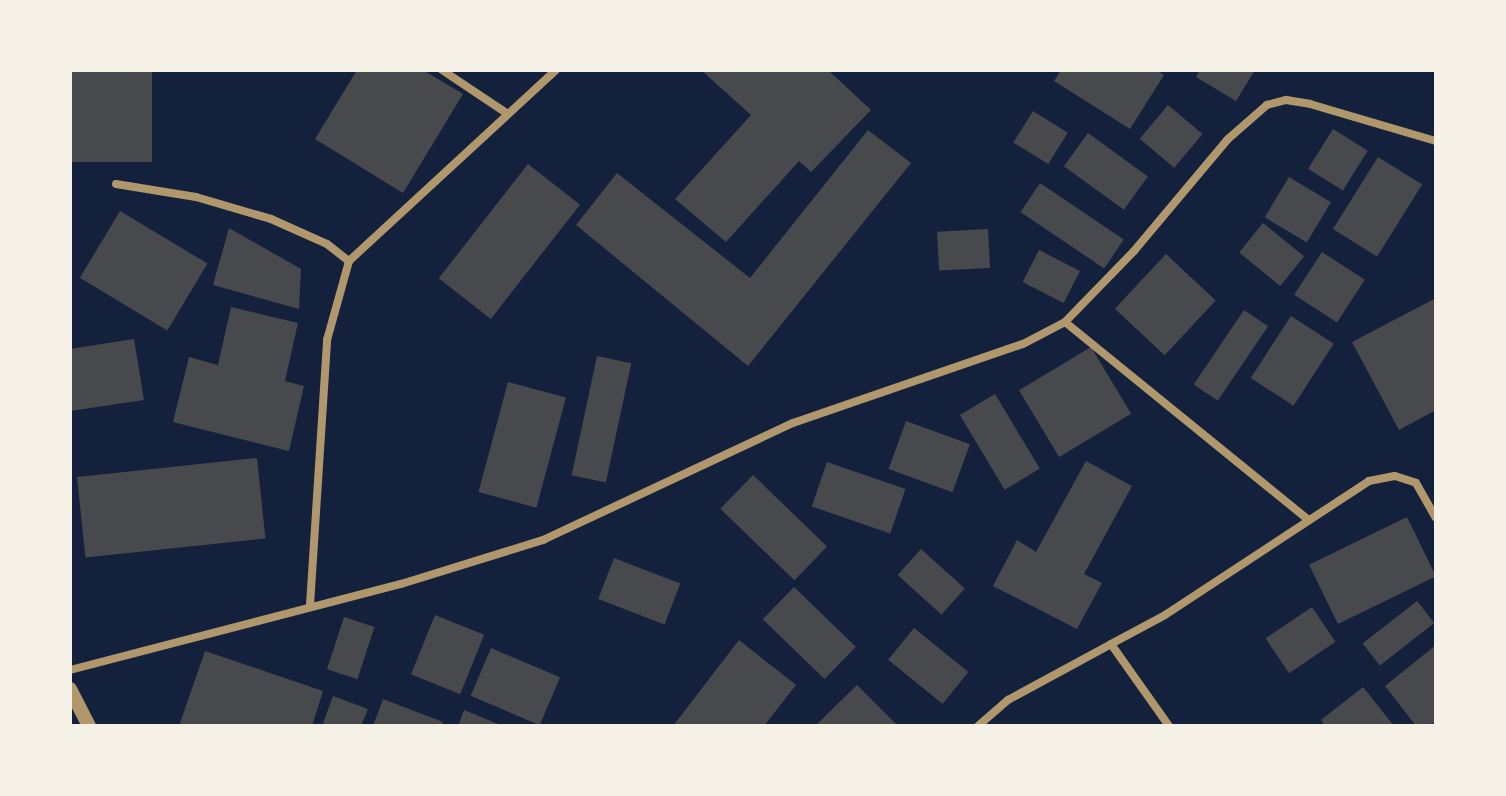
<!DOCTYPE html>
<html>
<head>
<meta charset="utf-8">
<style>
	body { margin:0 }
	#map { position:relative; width:1506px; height:796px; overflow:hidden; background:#14213d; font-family:Mulish,sans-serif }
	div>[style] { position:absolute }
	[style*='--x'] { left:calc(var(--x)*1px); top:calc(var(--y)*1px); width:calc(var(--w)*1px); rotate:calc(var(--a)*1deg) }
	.building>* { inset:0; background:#48494c; transform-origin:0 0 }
	.minor>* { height:8px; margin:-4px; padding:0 4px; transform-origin:4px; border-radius:4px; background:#b1986c }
	.tertiary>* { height:14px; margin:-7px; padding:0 7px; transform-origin:7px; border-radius:7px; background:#b1986c }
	span { translate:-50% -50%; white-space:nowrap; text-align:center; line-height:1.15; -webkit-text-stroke:8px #f6f1e7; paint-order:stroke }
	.frame { position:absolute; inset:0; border:72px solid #f6f1e7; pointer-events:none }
</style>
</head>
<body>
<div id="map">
	<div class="building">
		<div style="left:70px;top:70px;width:82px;height:92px"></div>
		<div style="clip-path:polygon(357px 70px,423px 70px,463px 94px,403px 193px,315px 139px)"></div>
		<div style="clip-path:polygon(701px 70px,828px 70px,871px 110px,811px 172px,799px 161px,726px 242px,675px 199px,751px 115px)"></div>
		<div style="clip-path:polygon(1061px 70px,1156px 70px,1164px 75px,1130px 129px,1054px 81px)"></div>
		<div style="clip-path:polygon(1200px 70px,1255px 70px,1236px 101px,1196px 77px)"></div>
		<div style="left:1168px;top:105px;width:45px;height:44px;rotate:40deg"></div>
		<div style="left:1033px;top:111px;width:41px;height:37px;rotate:32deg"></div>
		<div style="left:1333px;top:129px;width:41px;height:47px;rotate:32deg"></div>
		<div style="clip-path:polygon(868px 130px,911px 163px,748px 366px,576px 225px,617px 173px,750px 278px)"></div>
		<div style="left:1088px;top:133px;width:74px;height:41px;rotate:36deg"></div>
		<div style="left:1378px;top:157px;width:52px;height:85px;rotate:32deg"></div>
		<div style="left:528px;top:164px;width:66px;height:145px;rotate:38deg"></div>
		<div style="left:1289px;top:177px;width:49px;height:47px;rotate:31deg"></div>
		<div style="left:1040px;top:183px;width:101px;height:35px;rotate:34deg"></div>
		<div style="left:120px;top:211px;width:102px;height:78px;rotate:31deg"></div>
		<div style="left:1263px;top:223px;width:53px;height:38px;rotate:39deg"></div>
		<div style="clip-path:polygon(229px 228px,301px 269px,299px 309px,213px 285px)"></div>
		<div style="left:988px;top:229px;width:39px;height:51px;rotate:87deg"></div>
		<div style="left:1039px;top:250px;width:46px;height:36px;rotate:27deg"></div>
		<div style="left:1322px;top:252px;width:51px;height:51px;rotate:33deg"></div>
		<div style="left:1166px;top:254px;width:68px;height:75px;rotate:43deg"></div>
		<div style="clip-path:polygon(1436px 298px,1436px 410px,1399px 430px,1352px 342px)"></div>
		<div style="clip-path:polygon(231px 307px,298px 323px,285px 381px,304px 386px,289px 451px,173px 422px,189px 357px,218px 365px)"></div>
		<div style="left:1244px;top:310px;width:29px;height:90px;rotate:34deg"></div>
		<div style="left:1291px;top:316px;width:51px;height:74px;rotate:33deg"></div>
		<div style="clip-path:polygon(134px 339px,144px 400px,70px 411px,70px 349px)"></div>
		<div style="left:1091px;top:347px;width:78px;height:84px;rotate:59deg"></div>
		<div style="left:597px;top:356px;width:35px;height:122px;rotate:12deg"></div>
		<div style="left:508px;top:382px;width:60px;height:114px;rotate:15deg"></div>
		<div style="left:995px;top:394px;width:87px;height:41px;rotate:59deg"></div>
		<div style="left:906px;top:421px;width:68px;height:51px;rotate:20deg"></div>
		<div style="left:257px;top:458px;width:81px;height:181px;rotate:84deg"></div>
		<div style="clip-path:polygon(1086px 461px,1132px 486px,1084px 574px,1102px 583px,1077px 629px,993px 586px,1017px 540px,1036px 552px)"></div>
		<div style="left:827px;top:462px;width:83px;height:47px;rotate:19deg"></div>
		<div style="left:753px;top:475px;width:103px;height:47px;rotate:44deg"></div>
		<div style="left:1407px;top:517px;width:66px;height:109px;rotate:64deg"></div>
		<div style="left:921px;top:549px;width:59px;height:35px;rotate:42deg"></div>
		<div style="left:614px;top:558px;width:71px;height:44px;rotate:21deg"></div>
		<div style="left:794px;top:587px;width:86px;height:45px;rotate:44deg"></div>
		<div style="left:1417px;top:601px;width:28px;height:69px;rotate:52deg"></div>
		<div style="left:1312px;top:607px;width:42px;height:56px;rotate:56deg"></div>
		<div style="left:435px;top:615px;width:53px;height:64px;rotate:22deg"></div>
		<div style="left:344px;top:617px;width:32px;height:55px;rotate:18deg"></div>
		<div style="left:914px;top:628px;width:70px;height:41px;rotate:39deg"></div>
		<div style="clip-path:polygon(739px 640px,796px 685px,764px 726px,673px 726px)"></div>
		<div style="clip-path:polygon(1436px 645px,1436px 723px,1416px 726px,1385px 686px)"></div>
		<div style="left:491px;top:648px;width:75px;height:52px;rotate:23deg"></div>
		<div style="clip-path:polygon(205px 651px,323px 691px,312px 726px,179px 726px)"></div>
		<div style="clip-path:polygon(857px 685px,898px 726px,815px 726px)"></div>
		<div style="clip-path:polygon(1363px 687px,1394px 726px,1325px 726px,1321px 720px)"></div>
		<div style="clip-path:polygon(333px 696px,368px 709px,361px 726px,322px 726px)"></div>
		<div style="clip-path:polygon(383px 699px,443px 722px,441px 726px,373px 726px)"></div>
		<div style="clip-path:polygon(464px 710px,503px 726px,458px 726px)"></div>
	</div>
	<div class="minor">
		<div style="--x:442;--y:70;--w:79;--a:33.7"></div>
		<div style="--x:116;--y:184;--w:81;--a:9.2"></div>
		<div style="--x:196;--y:197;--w:78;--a:16.3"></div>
		<div style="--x:271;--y:219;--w:61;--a:24.1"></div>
		<div style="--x:327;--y:244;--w:28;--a:38"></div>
		<div style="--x:1065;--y:322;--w:311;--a:39.1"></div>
		<div style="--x:310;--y:605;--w:266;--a:-86.3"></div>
		<div style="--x:327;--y:340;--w:82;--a:-74.4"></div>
		<div style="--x:349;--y:261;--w:282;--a:-42.7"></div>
		<div style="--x:70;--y:670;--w:342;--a:-14.6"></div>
		<div style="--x:401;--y:584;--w:149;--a:-17.2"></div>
		<div style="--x:543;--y:540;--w:276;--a:-25.1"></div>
		<div style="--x:793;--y:423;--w:243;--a:-19"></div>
		<div style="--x:1023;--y:344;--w:47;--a:-27.6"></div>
		<div style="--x:1065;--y:322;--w:99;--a:-45.8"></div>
		<div style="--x:1134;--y:251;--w:146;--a:-50"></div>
		<div style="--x:1228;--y:139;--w:52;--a:-41.1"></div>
		<div style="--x:1267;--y:105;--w:20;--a:-15"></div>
		<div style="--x:1286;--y:100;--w:24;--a:9"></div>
		<div style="--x:1310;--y:104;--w:131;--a:16.4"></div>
		<div style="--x:978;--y:726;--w:40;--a:-41"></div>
		<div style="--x:1008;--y:700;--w:117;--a:-28.5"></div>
		<div style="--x:1169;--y:726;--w:100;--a:-125.3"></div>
		<div style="--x:1111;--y:644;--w:61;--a:-28.2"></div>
		<div style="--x:1165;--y:615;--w:244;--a:-33.3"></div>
		<div style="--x:1369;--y:481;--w:26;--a:-11"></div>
		<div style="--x:1395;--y:476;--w:22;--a:18"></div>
		<div style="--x:1416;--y:483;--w:40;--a:60.3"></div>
	</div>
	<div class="tertiary">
		<div style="--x:70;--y:689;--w:42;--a:62.8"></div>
	</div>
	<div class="frame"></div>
</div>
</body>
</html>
